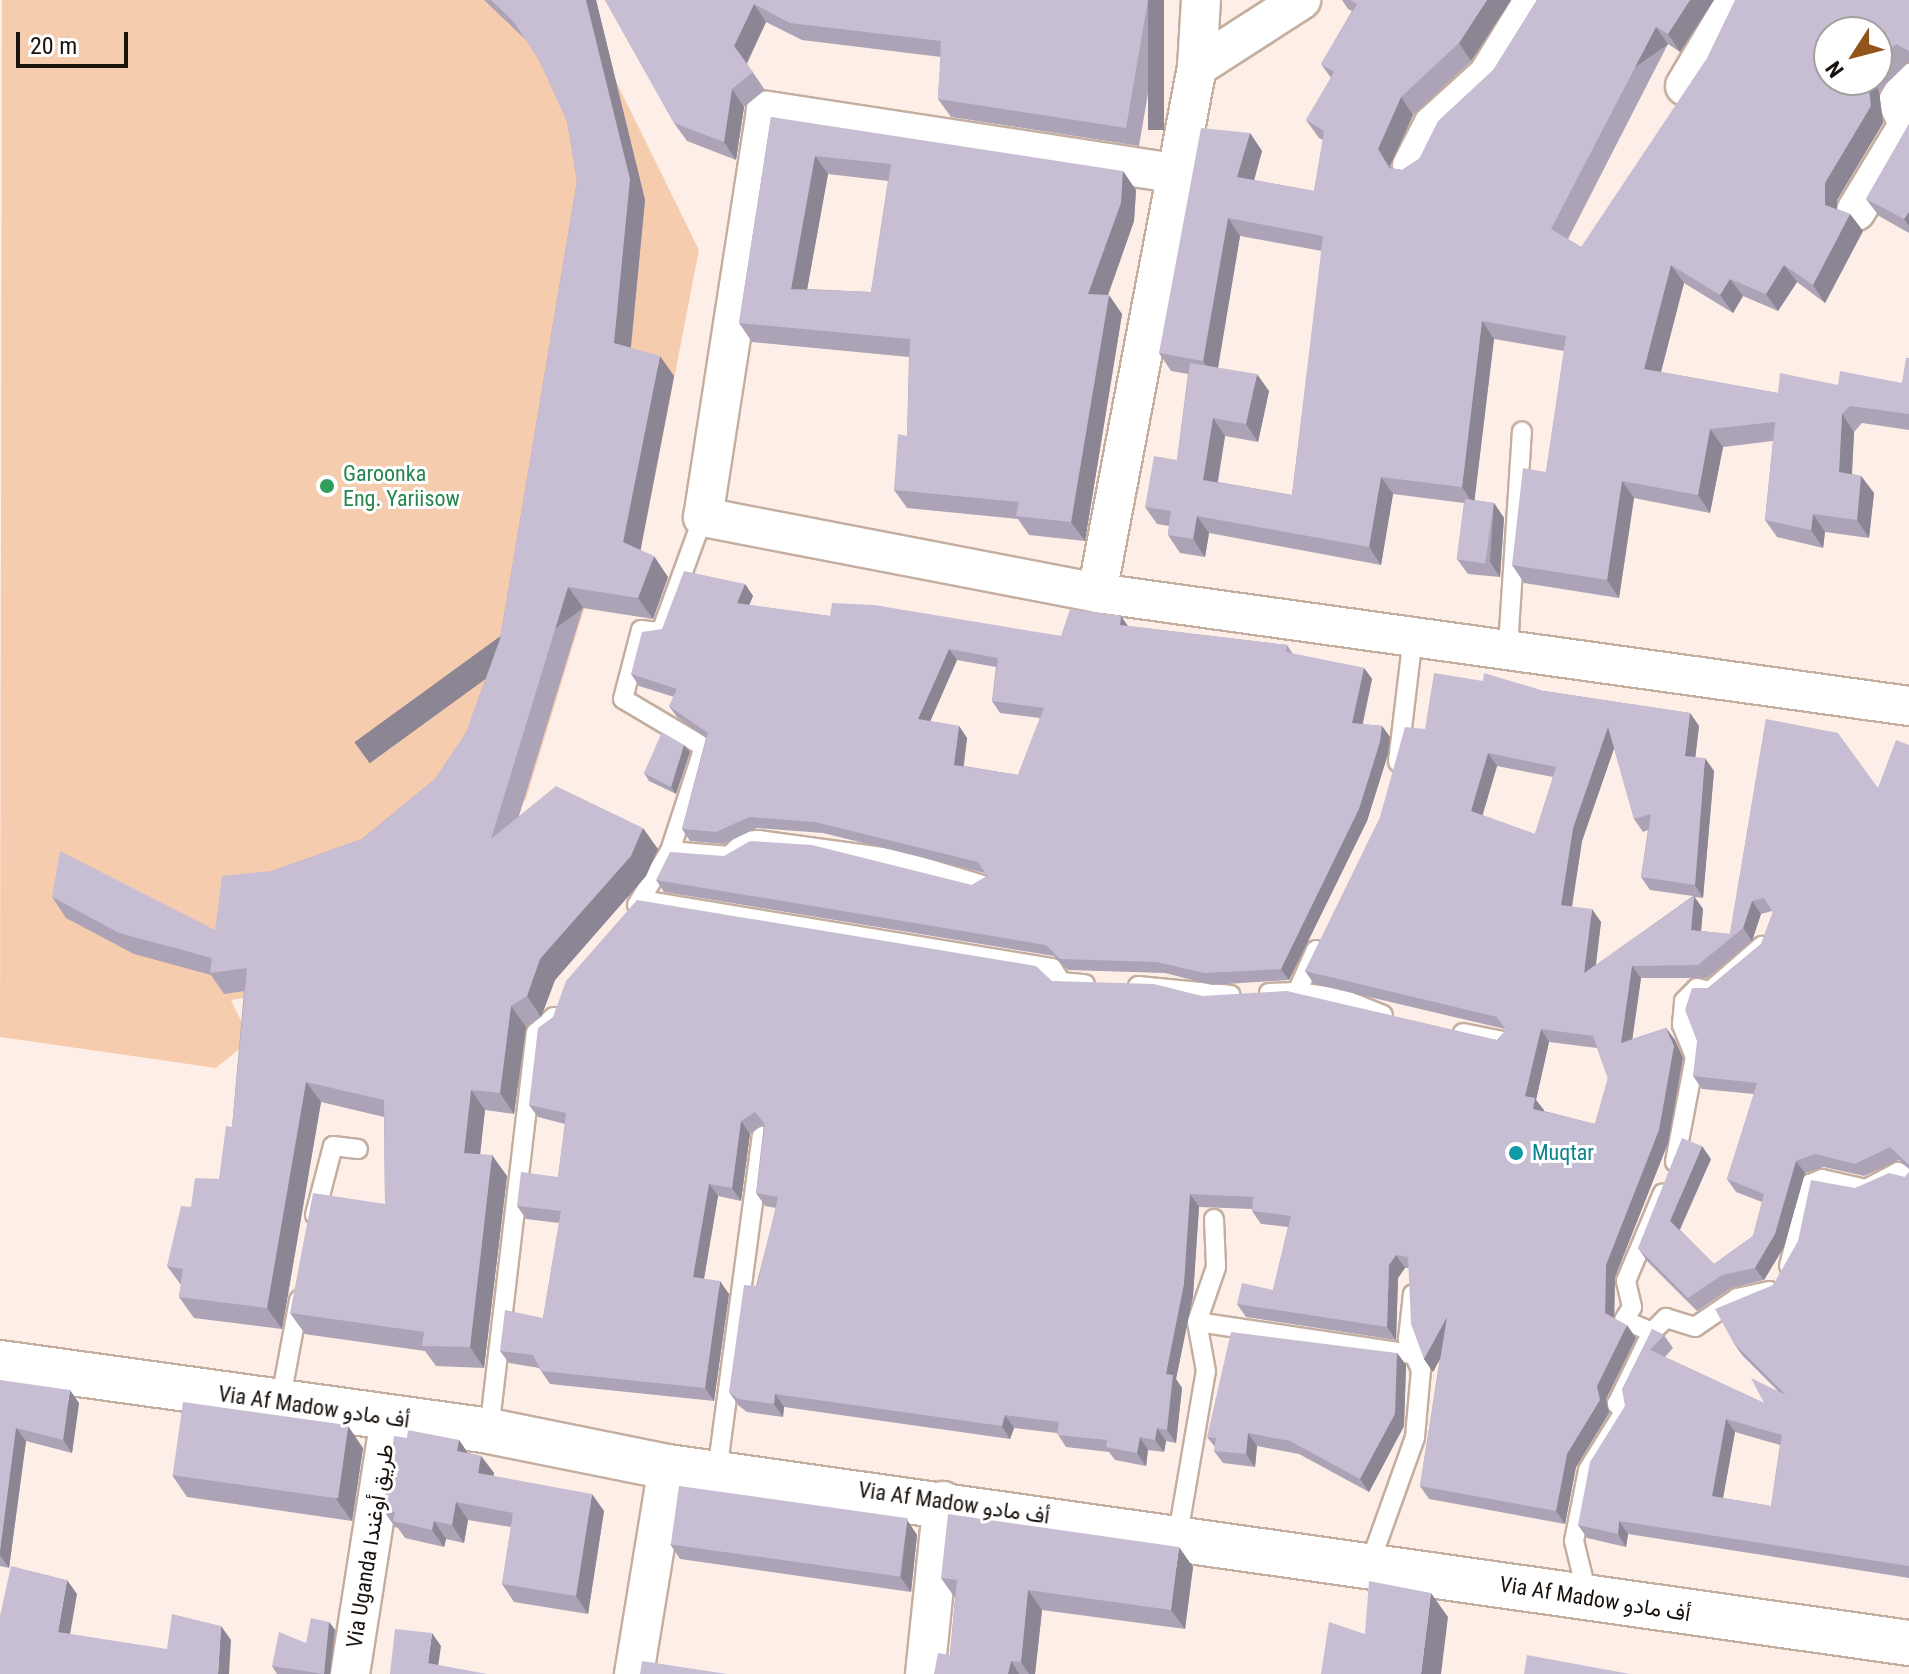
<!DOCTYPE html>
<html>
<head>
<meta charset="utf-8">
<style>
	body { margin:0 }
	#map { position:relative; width:1909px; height:1674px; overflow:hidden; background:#fdefe7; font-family:"Roboto Condensed",Vazirmatn,sans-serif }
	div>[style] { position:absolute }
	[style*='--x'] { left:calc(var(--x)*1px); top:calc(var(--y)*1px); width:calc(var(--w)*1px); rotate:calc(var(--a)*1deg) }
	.green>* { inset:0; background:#f6ccaf }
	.roads { filter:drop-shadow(2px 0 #c4aea0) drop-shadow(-2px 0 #c4aea0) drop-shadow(0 2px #c4aea0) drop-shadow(0 -2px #c4aea0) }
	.lane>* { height:18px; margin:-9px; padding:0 9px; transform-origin:9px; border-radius:9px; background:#fff }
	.street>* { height:38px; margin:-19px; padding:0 19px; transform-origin:19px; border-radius:19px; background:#fff }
	.secondary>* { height:44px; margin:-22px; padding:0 22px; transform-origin:22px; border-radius:22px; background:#fff }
	.wall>* { inset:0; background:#aca3b6 }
	.shaded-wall>* { inset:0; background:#8c8594; transform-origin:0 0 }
	.building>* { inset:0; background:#c8bed4; transform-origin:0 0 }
	.dots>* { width:22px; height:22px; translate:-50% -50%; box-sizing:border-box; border:4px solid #fff; border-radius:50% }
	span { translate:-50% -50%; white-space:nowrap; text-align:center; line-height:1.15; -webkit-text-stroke:6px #fff; paint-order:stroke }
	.leisure-label { font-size:22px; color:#27864d }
	.left { translate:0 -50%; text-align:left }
	.culture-label { font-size:22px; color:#0d838f }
	.street-label { font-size:22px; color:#1a120d }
	.north { position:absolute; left:1813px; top:16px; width:80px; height:80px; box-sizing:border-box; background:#fff; border:2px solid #a3a09e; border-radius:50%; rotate:234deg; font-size:22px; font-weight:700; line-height:32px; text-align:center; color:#1a120d }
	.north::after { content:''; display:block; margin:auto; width:28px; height:36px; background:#93541b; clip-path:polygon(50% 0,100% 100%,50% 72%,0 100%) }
	.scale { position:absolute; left:16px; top:32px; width:112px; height:36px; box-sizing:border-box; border:4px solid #1a120d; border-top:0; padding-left:10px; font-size:24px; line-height:28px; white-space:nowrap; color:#1a120d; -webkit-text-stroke:6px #fff; paint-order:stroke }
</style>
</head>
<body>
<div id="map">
	<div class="green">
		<div style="clip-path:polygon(2px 0,576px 0,699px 250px,630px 606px,588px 596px,526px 799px,317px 984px,231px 1000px,250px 1040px,216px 1068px,0 1037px)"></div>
	</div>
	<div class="roads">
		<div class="lane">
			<div style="--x:1508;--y:647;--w:216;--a:-86.3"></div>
			<div style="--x:1398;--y:762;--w:126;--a:-83.2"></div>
			<div style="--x:670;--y:851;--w:109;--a:-71.9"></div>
			<div style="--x:704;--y:747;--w:94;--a:-149.3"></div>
			<div style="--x:623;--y:699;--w:71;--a:-75.4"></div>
			<div style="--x:641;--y:630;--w:20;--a:6"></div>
			<div style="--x:661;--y:632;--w:122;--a:-69.9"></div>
			<div style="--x:641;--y:900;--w:417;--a:9.4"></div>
			<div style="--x:1052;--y:968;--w:17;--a:57"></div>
			<div style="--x:1061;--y:982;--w:24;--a:5"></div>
			<div style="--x:637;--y:905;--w:63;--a:-58.6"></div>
			<div style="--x:670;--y:851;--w:59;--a:4.8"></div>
			<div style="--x:729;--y:856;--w:21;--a:-45"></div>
			<div style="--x:744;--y:841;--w:14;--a:-4"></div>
			<div style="--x:758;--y:840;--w:140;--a:7.8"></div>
			<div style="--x:897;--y:859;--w:90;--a:16.8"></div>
			<div style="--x:1138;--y:986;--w:93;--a:5.5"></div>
			<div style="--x:1297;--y:992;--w:44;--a:7.8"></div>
			<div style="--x:1341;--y:998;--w:45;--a:22"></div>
			<div style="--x:1269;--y:993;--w:28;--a:-2"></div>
			<div style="--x:1297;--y:992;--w:46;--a:-65.7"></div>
			<div style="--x:1463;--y:1033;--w:41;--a:11.3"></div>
			<div style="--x:1675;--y:1162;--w:107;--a:-79.2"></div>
			<div style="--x:1695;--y:1057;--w:35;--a:-112"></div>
			<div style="--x:1682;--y:1025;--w:24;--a:-85"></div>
			<div style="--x:1684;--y:1001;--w:18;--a:-45"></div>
			<div style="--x:1697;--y:988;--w:13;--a:13"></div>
			<div style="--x:1710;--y:991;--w:69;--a:-40.9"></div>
			<div style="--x:315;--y:1215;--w:71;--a:-75.4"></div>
			<div style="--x:333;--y:1146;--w:25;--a:7"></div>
			<div style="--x:1789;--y:1266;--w:85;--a:-75.6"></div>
			<div style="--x:1810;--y:1184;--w:13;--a:-23"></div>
			<div style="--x:1822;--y:1179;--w:45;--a:12.8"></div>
			<div style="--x:1866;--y:1189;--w:36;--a:-28"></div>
			<div style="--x:1898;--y:1172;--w:13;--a:32"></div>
			<div style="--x:1197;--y:1322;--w:216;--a:8.5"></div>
			<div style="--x:1652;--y:1332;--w:30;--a:-157"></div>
			<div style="--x:1624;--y:1320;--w:15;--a:-58"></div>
			<div style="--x:1632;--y:1307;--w:27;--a:-103"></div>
			<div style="--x:1626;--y:1281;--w:95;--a:-67.2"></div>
			<div style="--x:280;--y:1403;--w:105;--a:-79.5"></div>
			<div style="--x:489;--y:1431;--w:401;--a:-83.3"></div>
			<div style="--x:536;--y:1033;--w:24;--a:-42"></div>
			<div style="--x:717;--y:1472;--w:339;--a:-82.4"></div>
			<div style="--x:1178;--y:1534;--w:165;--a:-80.3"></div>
			<div style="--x:1206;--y:1371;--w:50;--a:-100.4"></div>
			<div style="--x:1197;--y:1322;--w:58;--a:-70.9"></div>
			<div style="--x:1216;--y:1267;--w:48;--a:-92.4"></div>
			<div style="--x:1370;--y:1563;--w:134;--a:-70.3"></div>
			<div style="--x:1415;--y:1437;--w:67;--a:-84.9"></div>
			<div style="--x:1421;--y:1370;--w:34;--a:-113"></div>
			<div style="--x:1408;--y:1339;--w:45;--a:-83.7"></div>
			<div style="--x:1588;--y:1598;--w:59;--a:-103.8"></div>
			<div style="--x:1574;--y:1541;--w:72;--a:-78.8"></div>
			<div style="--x:1588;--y:1470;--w:68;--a:-58.2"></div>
			<div style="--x:1624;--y:1412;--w:11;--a:-131"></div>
			<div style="--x:1617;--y:1404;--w:80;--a:-64.1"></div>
			<div style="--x:1652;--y:1332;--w:20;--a:-45"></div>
			<div style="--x:1666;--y:1318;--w:30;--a:17"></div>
			<div style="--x:1695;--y:1327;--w:51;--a:-34.6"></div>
			<div style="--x:1737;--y:1298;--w:33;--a:-12"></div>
		</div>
		<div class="street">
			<div style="--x:1197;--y:67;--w:67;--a:-86.6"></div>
			<div style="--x:1685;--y:86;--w:100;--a:-59.3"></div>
			<div style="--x:1412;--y:166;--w:46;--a:-62.9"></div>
			<div style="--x:1433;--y:125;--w:74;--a:-42.3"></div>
			<div style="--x:1488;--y:75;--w:88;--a:-58.5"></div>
			<div style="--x:1173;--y:173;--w:412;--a:-171.3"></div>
			<div style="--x:766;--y:111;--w:411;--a:98.8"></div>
			<div style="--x:703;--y:517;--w:401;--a:10.9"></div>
			<div style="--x:1097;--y:593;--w:820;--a:7.92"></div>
			<div style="--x:1856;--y:211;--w:100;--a:-58.8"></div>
			<div style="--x:1908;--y:125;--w:25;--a:-113"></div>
			<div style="--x:1898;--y:102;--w:22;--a:-60"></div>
			<div style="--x:1097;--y:593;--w:535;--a:-79.24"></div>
			<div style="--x:1197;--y:67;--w:124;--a:-32.8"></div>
			<div style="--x:350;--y:1674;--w:259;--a:-81.1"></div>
			<div style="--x:634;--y:1674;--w:210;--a:-80.7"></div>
			<div style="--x:925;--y:1674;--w:174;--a:-84.1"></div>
		</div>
		<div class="secondary">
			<div style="--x:0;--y:1363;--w:494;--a:7.9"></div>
			<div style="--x:489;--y:1431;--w:183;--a:11.4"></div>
			<div style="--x:668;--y:1467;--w:1253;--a:8.07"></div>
		</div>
	</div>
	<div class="wall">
		<div style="clip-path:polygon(484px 0,596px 0,645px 200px,631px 348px,674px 376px,640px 550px,668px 577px,653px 619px,583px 608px,519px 816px,658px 849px,646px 876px,555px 980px,541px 1017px,526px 1027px,514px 1114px,485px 1110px,480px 1154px,507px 1176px,484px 1368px,436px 1366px,425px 1351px,305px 1334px,290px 1313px,385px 1204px,384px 1117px,321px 1102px,282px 1329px,194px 1318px,179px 1297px,181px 1285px,167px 1266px,191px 1207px,219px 1179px,232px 1127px,244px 991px,224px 994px,211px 975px,134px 954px,66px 918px,52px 897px,215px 930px,272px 871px,362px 839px,435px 779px,466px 733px,500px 639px,577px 181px,567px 121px,539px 60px,527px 41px)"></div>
		<div style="clip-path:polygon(605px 0,1164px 0,1139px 146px,951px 117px,938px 99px,941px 57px,802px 40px,766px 22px,747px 64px,765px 90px,744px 107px,736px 160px,687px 141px,674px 123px)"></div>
		<div style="clip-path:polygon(evenodd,1342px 0,1511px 0,1471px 61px,1413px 115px,1390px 166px,1391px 168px,1402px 170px,1419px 159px,1494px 69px,1537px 0,1714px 0,1680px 52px,1668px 44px,1568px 239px,1581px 247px,1909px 0,1909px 62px,1879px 91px,1883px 123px,1837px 200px,1837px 209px,1850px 214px,1863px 231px,1825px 303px,1797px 282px,1778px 311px,1743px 296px,1733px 313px,1684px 283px,1661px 372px,1778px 393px,1838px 385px,1902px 383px,1909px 358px,1909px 430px,1862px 423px,1854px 432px,1852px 474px,1861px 476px,1874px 493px,1869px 538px,1825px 532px,1823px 548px,1777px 537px,1765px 520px,1773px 441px,1723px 447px,1710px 513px,1634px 498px,1619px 598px,1524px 583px,1512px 565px,1546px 472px,1564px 351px,1494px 339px,1474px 500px,1494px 503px,1504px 518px,1500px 577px,1468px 574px,1457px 559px,1464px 503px,1393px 494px,1381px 565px,1209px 533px,1205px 557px,1180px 553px,1168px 535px,1169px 526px,1157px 524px,1145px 507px,1177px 460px,1188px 374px,1171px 371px,1159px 353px,1250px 133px,1262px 151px,1254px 180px,1314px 191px,1323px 140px,1319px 138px,1306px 120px,1331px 78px,1321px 64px,1352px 11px,1348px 9px,1342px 0,1877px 32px,1877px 80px,1829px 80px,1877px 32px,1342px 0,1240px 236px,1322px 251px,1292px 495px,1218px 482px,1225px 436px,1258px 442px,1269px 391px,1218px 368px,1240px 236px)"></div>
		<div style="clip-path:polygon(evenodd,771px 117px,1136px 190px,1134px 221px,1108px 295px,1122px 314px,1085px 541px,1029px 535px,1018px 519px,907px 508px,894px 490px,907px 436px,909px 357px,752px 342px,739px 323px,771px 117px,828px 174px,888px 181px,871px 292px,807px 289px,828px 174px)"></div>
		<div style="clip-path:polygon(1909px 124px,1909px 233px,1879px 216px,1866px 199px)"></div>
		<div style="clip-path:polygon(evenodd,745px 584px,753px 596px,749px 605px,830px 616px,1061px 636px,1121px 616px,1128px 626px,1287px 645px,1293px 654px,1364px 668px,1372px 679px,1363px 724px,1382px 726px,1390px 737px,1388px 754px,1367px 821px,1289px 980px,1212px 985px,1165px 973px,1068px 970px,1054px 956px,664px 892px,656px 880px,972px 885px,987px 876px,985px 873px,823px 833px,757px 828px,724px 844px,690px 841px,682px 829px,706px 738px,677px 717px,669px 706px,674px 697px,639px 686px,631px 674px,662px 629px,745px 584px,957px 660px,996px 667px,992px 701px,1000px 713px,1040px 718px,1018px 775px,964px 766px,967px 738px,959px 726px,930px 721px,957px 660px)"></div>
		<div style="clip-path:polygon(evenodd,1544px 691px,1690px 713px,1699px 726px,1695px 757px,1714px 771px,1703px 898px,1694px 897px,1703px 909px,1701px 931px,1730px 934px,1766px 719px,1878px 788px,1909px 745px,1909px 1169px,1899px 1160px,1864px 1176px,1824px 1167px,1805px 1173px,1784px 1247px,1764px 1280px,1731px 1288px,1697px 1311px,1647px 1261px,1638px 1248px,1711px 1159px,1680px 1230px,1714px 1264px,1753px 1236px,1762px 1202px,1736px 1192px,1727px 1179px,1754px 1094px,1702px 1089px,1693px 1076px,1708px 988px,1761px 944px,1773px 912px,1772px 911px,1761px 914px,1752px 941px,1707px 978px,1641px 978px,1632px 1039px,1666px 1028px,1675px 1040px,1683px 1058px,1668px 1143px,1615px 1277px,1614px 1318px,1636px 1338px,1606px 1399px,1609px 1413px,1576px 1467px,1565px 1524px,1429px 1499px,1420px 1486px,1440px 1358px,1433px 1372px,1424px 1359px,1409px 1268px,1405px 1268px,1398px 1278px,1396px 1340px,1246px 1317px,1237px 1304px,1273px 1290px,1288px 1227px,1261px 1224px,1252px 1211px,1252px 1209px,1199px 1207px,1193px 1296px,1176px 1379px,1182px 1388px,1176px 1443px,1166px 1441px,1164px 1452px,1148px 1450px,1146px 1466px,1115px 1460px,1109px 1452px,1066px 1447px,1057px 1433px,1014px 1428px,1010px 1439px,784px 1407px,783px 1417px,747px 1412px,738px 1405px,729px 1392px,776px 1208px,765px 1206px,756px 1193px,764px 1124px,750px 1134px,741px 1201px,718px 1196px,704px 1279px,729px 1294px,714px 1401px,550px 1384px,539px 1368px,509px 1363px,500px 1351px,543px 1318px,559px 1223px,526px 1219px,517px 1206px,558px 1177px,565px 1124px,538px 1117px,529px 1105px,1052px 981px,1202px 996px,1497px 1040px,1506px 1030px,1505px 1029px,1314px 984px,1305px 971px,1425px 729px,1544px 691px,1614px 748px,1634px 819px,1643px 832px,1648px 830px,1641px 877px,1650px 890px,1693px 896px,1596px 965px,1601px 922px,1572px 907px,1582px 841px,1614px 748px,1544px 691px,1497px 766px,1553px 777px,1535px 834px,1482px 815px,1497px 766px,1544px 691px,1549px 1042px,1597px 1048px,1608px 1078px,1595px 1124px,1544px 1111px,1536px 1100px,1549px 1042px)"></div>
		<div style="clip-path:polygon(684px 745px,690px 752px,676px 794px,649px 781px,644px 773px)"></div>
		<div style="clip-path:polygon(evenodd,1909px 1172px,1909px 1578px,1628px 1534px,1626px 1547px,1587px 1538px,1578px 1525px,1625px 1406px,1652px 1329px,1664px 1335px,1673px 1348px,1665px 1357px,1764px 1403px,1778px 1391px,1742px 1355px,1733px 1342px,1773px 1285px,1855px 1188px,1905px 1177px,1909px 1172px,1735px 1432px,1780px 1445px,1771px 1506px,1723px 1498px,1735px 1432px)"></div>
		<div style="clip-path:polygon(1397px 1353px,1406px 1365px,1404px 1426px,1369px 1492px,1299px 1454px,1257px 1446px,1255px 1467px,1223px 1463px,1214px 1451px,1215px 1447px,1207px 1437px)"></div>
		<div style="clip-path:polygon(0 1380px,79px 1403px,72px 1453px,26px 1441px,9px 1568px,0 1566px)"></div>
		<div style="clip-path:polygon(407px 1438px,459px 1440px,468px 1453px,481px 1456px,494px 1473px,493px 1476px,604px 1511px,588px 1614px,514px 1602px,502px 1584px,511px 1527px,468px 1520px,464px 1543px,446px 1539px,444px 1547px,405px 1538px,398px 1528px,395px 1527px,383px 1510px)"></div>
		<div style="clip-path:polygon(363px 1448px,352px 1521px,187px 1497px,172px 1475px)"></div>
		<div style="clip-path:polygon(907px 1520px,917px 1535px,911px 1592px,680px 1559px,670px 1544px)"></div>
		<div style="clip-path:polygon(1193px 1567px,1185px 1629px,1042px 1610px,1035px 1674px,934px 1674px,950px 1655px,955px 1598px,941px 1578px)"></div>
		<div style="clip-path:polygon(329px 1622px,335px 1630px,330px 1674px,277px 1674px,272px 1666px,306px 1643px)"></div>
	</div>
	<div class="shaded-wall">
		<div style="clip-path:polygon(586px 0,596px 0,645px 200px,629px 364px,614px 343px)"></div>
		<div style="left:1148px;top:0;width:16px;height:130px"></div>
		<div style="clip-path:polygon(1487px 0,1511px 0,1471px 61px,1459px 43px)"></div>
		<div style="clip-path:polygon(1690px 0,1714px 0,1680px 52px,1668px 34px)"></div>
		<div style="clip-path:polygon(754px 4px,766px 22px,746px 64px,734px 46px)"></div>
		<div style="left:1656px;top:27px;width:21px;height:228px;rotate:55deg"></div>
		<div style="clip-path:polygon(1868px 80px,1871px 80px,1879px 91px,1883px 123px,1837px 200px,1837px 222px,1825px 205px,1825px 183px)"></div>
		<div style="clip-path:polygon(732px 89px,744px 107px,736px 160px,724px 142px)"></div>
		<div style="clip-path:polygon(1401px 97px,1413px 115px,1390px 166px,1401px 185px,1378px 149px)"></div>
		<div style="clip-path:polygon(1250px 133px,1262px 151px,1250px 195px,1237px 177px)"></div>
		<div style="clip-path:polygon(815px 156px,828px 174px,804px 307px,791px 289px)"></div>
		<div style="clip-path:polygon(1123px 171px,1136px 190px,1134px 221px,1102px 312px,1088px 294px)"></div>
		<div style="clip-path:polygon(1909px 212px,1909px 226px,1904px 219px)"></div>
		<div style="clip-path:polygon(1850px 214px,1863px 231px,1825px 303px,1813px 285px)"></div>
		<div style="clip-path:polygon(1228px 218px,1240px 236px,1216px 379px,1203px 361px)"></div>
		<div style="clip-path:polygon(1671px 265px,1684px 283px,1657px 387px,1644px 369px)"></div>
		<div style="clip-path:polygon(1784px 265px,1797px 282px,1778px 311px,1766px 294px)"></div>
		<div style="clip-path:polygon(1730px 279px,1743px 296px,1733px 313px,1720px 295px)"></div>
		<div style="clip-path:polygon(1109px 295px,1122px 314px,1085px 541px,1071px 522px)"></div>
		<div style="clip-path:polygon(1482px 321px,1494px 339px,1474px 505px,1462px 487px)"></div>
		<div style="clip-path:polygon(660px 356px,674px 376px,638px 563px,623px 542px)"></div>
		<div style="clip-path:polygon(1257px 374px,1269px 391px,1258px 442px,1246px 424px)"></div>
		<div style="clip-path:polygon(1842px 414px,1854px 432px,1851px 490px,1839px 472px)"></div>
		<div style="clip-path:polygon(1213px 418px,1225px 436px,1215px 497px,1203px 480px)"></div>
		<div style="clip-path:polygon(1710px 429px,1723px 447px,1710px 513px,1698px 495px)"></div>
		<div style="clip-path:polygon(1861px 476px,1874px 493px,1869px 538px,1857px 520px)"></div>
		<div style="clip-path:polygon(1381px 477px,1393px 494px,1381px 565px,1369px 547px)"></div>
		<div style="clip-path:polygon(1622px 481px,1634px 498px,1619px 598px,1607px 580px)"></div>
		<div style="clip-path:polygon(1494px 503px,1504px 518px,1500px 577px,1490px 562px)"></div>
		<div style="clip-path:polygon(1813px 514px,1825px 532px,1823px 548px,1811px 530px)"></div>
		<div style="clip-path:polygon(1197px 516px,1209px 533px,1205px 557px,1193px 539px)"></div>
		<div style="clip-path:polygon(654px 556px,668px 577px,653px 619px,638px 598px)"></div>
		<div style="clip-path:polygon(745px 584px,753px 596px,745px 615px,737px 603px)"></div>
		<div style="left:568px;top:587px;width:26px;height:264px;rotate:54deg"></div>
		<div style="clip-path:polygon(1121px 616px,1129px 628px,1120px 625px)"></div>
		<div style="clip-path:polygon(949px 649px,957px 660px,926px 731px,918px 719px)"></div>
		<div style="clip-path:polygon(1364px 668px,1372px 679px,1360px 734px,1352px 723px)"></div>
		<div style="clip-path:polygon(1690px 713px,1699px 726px,1694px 769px,1685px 756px)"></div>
		<div style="clip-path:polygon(959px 726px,967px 738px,962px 776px,954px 765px)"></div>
		<div style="clip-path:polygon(1382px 726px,1390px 737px,1388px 754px,1367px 821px,1289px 980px,1281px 969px)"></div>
		<div style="clip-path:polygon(1608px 727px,1617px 740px,1582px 841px,1570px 918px,1561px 905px,1573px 828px)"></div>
		<div style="clip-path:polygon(684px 745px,690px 752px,676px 794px,671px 787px)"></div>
		<div style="clip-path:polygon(1488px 753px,1497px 766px,1480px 824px,1471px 811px)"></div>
		<div style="clip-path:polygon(1705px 758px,1714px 771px,1703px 898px,1695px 885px)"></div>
		<div style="clip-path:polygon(643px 828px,658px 849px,646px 876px,555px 980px,541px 1017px,527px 996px,540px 959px)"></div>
		<div style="clip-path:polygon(1694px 896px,1703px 909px,1700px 942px,1691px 930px)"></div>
		<div style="clip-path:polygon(1752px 901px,1761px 914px,1752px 941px,1743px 928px)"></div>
		<div style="clip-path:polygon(1592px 909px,1601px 922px,1593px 986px,1584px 973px)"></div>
		<div style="clip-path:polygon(1632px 966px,1641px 978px,1630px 1056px,1621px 1043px)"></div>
		<div style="clip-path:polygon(511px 1006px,526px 1027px,514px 1114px,500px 1093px)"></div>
		<div style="clip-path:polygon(1666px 1028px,1675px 1040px,1683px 1058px,1668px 1143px,1615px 1277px,1614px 1326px,1605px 1313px,1606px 1265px)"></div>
		<div style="clip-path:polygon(1541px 1029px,1549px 1042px,1536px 1100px,1544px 1110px,1542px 1121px,1525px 1096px)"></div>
		<div style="clip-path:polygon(306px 1082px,321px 1102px,282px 1329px,267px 1308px)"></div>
		<div style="clip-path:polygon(471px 1090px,485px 1110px,478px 1173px,464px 1153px)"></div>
		<div style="clip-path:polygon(741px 1121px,750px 1134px,741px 1201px,732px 1188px)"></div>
		<div style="clip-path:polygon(1702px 1146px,1711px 1159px,1678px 1233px,1670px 1221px)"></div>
		<div style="clip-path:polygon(492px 1155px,507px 1176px,484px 1368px,470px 1347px)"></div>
		<div style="clip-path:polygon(1796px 1161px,1805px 1173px,1784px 1247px,1764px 1280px,1755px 1268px)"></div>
		<div style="clip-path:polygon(709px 1184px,718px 1196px,702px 1290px,693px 1277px)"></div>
		<div style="clip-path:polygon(1190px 1194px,1199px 1207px,1193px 1296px,1176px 1379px,1182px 1388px,1176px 1443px,1167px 1430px,1166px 1374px)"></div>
		<div style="clip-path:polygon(1396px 1255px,1405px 1268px,1398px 1278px,1396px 1340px,1387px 1327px,1389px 1265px)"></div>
		<div style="clip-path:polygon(720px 1281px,729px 1294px,714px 1401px,705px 1388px)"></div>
		<div style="clip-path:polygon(1447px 1317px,1456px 1330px,1433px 1372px,1424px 1359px)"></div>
		<div style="clip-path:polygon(1627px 1325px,1636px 1338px,1606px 1399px,1609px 1413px,1576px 1467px,1565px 1524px,1556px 1511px,1567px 1454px,1597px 1386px)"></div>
		<div style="clip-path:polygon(1397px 1353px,1406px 1365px,1404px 1426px,1369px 1492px,1360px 1479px)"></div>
		<div style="clip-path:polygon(70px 1390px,79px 1403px,72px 1453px,63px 1440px)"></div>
		<div style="clip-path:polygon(775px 1394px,784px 1407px,783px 1417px,774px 1404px)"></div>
		<div style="clip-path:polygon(1005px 1415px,1014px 1428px,1010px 1439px,1002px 1426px)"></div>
		<div style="clip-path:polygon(1726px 1419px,1735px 1432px,1721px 1509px,1712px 1496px)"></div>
		<div style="clip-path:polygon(348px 1426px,363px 1448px,352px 1521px,336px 1499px)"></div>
		<div style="clip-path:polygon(16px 1428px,26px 1441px,9px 1568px,0 1555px,0 1551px)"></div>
		<div style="clip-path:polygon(1157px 1428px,1166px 1441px,1164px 1452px,1155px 1440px)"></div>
		<div style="clip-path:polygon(1248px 1433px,1257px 1446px,1255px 1467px,1246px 1454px)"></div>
		<div style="clip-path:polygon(1140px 1437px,1148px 1450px,1146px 1466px,1137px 1453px)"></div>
		<div style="clip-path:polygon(459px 1440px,471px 1458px,457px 1451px)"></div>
		<div style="clip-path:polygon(481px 1456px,494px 1473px,490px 1491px,478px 1473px)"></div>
		<div style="clip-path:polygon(592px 1494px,604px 1511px,588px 1614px,576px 1596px)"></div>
		<div style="clip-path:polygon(456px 1502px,468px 1520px,464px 1543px,452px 1525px)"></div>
		<div style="clip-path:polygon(907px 1520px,917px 1535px,911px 1592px,901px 1578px)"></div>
		<div style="clip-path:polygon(434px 1521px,446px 1539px,444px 1547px,432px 1530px)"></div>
		<div style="clip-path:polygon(1619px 1521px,1628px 1534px,1626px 1547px,1618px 1534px)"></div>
		<div style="clip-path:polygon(1179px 1547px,1193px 1567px,1185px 1629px,1171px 1610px)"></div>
		<div style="clip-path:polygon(67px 1580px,77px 1594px,68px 1646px,58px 1632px)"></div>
		<div style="clip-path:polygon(1028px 1590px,1042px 1610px,1035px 1674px,1029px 1674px,1021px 1662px)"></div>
		<div style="clip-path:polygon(1431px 1593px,1448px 1617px,1441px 1674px,1421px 1674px)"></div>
		<div style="clip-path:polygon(329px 1622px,335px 1630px,330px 1674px,324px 1674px)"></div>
		<div style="clip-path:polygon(221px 1626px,231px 1640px,229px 1674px,218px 1674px)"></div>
		<div style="clip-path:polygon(432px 1633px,441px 1646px,437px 1674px,428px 1663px)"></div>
		<div style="clip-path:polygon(1011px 1661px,1019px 1674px,1008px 1674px)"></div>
	</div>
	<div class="building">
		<div style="clip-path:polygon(491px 0,586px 0,630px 179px,614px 343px,660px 356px,623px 542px,654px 556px,638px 598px,568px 587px,491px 839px,556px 786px,643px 828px,631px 856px,540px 959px,527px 996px,511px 1006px,500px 1093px,471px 1090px,464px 1153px,492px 1155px,470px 1347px,422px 1346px,424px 1332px,290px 1313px,313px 1193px,385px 1204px,384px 1100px,306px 1082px,267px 1308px,179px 1297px,183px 1269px,167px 1266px,181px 1206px,191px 1207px,195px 1178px,219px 1179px,226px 1126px,232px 1127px,247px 968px,210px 973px,212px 958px,119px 933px,52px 897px,60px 851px,215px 930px,222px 876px,272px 871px,362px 839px,435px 779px,466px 733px,500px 639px,577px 181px,567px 121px,539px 60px,513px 21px)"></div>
		<div style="clip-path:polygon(605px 0,1148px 0,1126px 128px,938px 99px,941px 41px,790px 23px,754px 4px,734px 46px,753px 72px,732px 89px,724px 142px,674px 123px)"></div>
		<div style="clip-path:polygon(1350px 0,1487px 0,1459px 43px,1401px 97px,1378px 149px,1389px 168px,1402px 170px,1419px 159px,1438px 121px,1494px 69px,1537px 0,1690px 0,1668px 34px,1656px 27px,1551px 229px,1581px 247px,1707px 58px,1735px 0,1909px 0,1909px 51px,1896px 44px,1877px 63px,1877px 32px,1829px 32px,1829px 80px,1868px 80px,1871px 106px,1825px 183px,1825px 205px,1850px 214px,1813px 285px,1784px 265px,1766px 294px,1730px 279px,1720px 295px,1671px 265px,1644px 369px,1778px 393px,1780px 373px,1838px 385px,1840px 371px,1902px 383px,1906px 358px,1909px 358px,1909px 414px,1850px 406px,1842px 414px,1839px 472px,1861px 476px,1857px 520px,1813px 514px,1811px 530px,1765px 520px,1775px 422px,1710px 429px,1698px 495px,1622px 481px,1607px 580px,1512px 565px,1523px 468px,1546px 472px,1566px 336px,1482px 321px,1462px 487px,1381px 477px,1369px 547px,1197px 516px,1193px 539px,1168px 535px,1171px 511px,1145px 507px,1154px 456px,1177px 460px,1190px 363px,1257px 374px,1246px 424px,1213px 418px,1203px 480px,1292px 495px,1323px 236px,1228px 218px,1203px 361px,1159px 353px,1201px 128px,1250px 133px,1237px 177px,1314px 191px,1324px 131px,1306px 120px,1334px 72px,1321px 64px,1357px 4px)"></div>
		<div style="clip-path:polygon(evenodd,771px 117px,1123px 171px,1121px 203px,1088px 294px,1109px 295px,1071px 522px,1016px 516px,1019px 502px,894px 490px,898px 434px,907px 436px,910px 339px,739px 323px,771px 117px,815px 156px,891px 164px,871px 292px,791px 289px,815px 156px)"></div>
		<div style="clip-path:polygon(1909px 124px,1909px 212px,1904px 219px,1866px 199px)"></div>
		<div style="left:1465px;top:499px;width:29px;height:61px;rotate:8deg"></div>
		<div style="clip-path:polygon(evenodd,684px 571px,745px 584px,737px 603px,830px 616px,832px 603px,874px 605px,1061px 636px,1070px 609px,1121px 616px,1120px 625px,1287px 645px,1286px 652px,1364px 668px,1352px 723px,1382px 726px,1380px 742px,1359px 809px,1281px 969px,1204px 973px,1157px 962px,1060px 959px,1046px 945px,656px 880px,670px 852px,724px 856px,750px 841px,812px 845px,972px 885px,987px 876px,978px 862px,815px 822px,749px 817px,716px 832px,682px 829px,708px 733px,669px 706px,677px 689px,631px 674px,642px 632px,662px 629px,684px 571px,949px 649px,998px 658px,992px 701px,1044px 708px,1018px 775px,954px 765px,959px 726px,918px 719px,949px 649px)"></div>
		<div style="clip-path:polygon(evenodd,1434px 673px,1483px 681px,1484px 673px,1544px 691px,1690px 713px,1685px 756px,1705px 758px,1695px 885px,1641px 877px,1651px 814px,1634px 819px,1608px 727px,1573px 828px,1561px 905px,1592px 909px,1584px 973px,1694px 896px,1691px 930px,1730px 934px,1766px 719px,1838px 733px,1878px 788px,1896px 740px,1909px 745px,1909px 1165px,1890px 1147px,1855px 1164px,1815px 1154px,1796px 1161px,1775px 1234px,1755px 1268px,1722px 1275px,1688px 1298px,1638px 1248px,1682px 1138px,1702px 1146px,1670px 1221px,1714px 1264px,1753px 1236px,1764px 1194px,1727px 1179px,1757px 1083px,1693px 1076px,1697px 1041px,1685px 1010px,1692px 988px,1708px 988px,1761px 944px,1773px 912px,1764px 898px,1752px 901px,1743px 928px,1698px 965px,1632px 966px,1621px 1043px,1666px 1028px,1674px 1046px,1659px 1130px,1606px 1265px,1605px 1313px,1627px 1325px,1597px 1386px,1600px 1400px,1567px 1454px,1556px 1511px,1420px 1486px,1447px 1317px,1424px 1359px,1411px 1324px,1408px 1257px,1396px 1255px,1389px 1265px,1387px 1327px,1237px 1304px,1242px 1283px,1273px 1290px,1291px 1216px,1252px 1211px,1253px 1197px,1190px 1194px,1184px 1284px,1166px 1374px,1173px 1375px,1167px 1430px,1157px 1428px,1155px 1440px,1140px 1437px,1137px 1453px,1106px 1447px,1107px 1440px,1057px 1435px,1059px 1422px,1005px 1415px,1002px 1426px,775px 1394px,774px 1404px,738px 1399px,729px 1392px,744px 1285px,757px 1286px,778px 1197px,756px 1193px,765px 1124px,755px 1112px,741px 1121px,732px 1188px,709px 1184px,693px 1277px,720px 1281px,705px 1388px,541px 1371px,533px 1355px,500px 1351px,505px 1310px,543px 1318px,561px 1211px,517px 1206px,521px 1172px,558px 1177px,566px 1113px,529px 1105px,538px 1028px,553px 1017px,566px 981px,637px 900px,1036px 966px,1052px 981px,1154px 984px,1202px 996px,1287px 991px,1497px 1040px,1506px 1030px,1497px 1017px,1305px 971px,1380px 817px,1405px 727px,1425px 729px,1434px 673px,1488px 753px,1556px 767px,1535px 834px,1471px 811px,1488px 753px,1434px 673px,1541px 1029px,1593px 1036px,1608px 1078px,1595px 1124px,1533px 1109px,1535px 1098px,1525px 1096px,1541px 1029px)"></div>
		<div style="clip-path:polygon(662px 732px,684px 745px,671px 787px,644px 773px)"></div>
		<div style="clip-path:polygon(evenodd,1909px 1172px,1909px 1566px,1619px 1521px,1618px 1534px,1578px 1525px,1590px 1462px,1625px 1406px,1622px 1389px,1652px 1329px,1664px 1335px,1650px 1350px,1764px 1403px,1751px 1378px,1786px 1395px,1733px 1342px,1715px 1309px,1773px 1285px,1798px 1241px,1811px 1180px,1855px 1188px,1889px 1173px,1905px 1177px,1909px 1172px,1726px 1419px,1782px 1435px,1771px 1506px,1712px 1496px,1726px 1419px)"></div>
		<div style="clip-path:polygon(1231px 1332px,1397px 1353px,1395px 1414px,1360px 1479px,1290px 1441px,1248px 1433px,1246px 1454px,1214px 1451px,1216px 1438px,1207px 1437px)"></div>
		<div style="clip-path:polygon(0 1380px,70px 1390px,63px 1440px,16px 1428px,0 1551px)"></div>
		<div style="left:183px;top:1402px;width:167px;height:74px;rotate:8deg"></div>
		<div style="clip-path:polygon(408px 1430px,459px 1440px,457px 1451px,481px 1456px,478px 1473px,592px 1494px,576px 1596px,502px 1584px,513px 1513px,456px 1502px,452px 1525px,434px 1521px,432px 1530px,393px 1521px,395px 1512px,383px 1510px,394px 1436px,407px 1438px)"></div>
		<div style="left:679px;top:1486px;width:231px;height:59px;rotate:8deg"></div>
		<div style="clip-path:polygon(948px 1514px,1179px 1547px,1171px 1610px,1028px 1590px,1021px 1662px,1011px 1661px,1008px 1674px,934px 1674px,938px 1653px,950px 1655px,957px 1580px,941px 1578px)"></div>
		<div style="clip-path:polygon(11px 1566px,67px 1580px,58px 1632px,167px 1649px,172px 1614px,221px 1626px,218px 1674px,0 1674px,0 1616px)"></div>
		<div style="clip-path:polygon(1369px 1581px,1431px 1593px,1421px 1674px,1321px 1674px,1329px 1622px,1365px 1634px)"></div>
		<div style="clip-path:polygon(311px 1618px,329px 1622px,324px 1674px,272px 1666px,279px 1632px,306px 1643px)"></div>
		<div style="clip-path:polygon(395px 1629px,432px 1633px,428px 1663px,487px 1674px,390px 1674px)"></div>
		<div style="clip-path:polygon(1527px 1655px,1630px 1674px,1524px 1674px)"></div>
		<div style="clip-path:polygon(642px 1661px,727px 1674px,640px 1674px)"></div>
	</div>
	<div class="dots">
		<div style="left:327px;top:486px;background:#2e9e5b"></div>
		<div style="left:1516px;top:1153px;background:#0f9aa8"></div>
	</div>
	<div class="leisure-label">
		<span class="left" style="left:343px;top:486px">Garoonka<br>Eng. Yariisow</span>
	</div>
	<div class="culture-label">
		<span class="left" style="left:1532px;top:1153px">Muqtar</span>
	</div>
	<div class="street-label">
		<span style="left:314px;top:1407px;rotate:8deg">Via Af Madow أف مادو</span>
		<span style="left:954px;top:1503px;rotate:8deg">Via Af Madow أف مادو</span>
		<span style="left:370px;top:1546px;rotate:-81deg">Via Uganda طريق أوغندا</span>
		<span style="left:1595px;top:1599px;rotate:9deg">Via Af Madow أف مادو</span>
	</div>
	<div class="north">N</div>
	<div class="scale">20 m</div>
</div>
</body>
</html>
